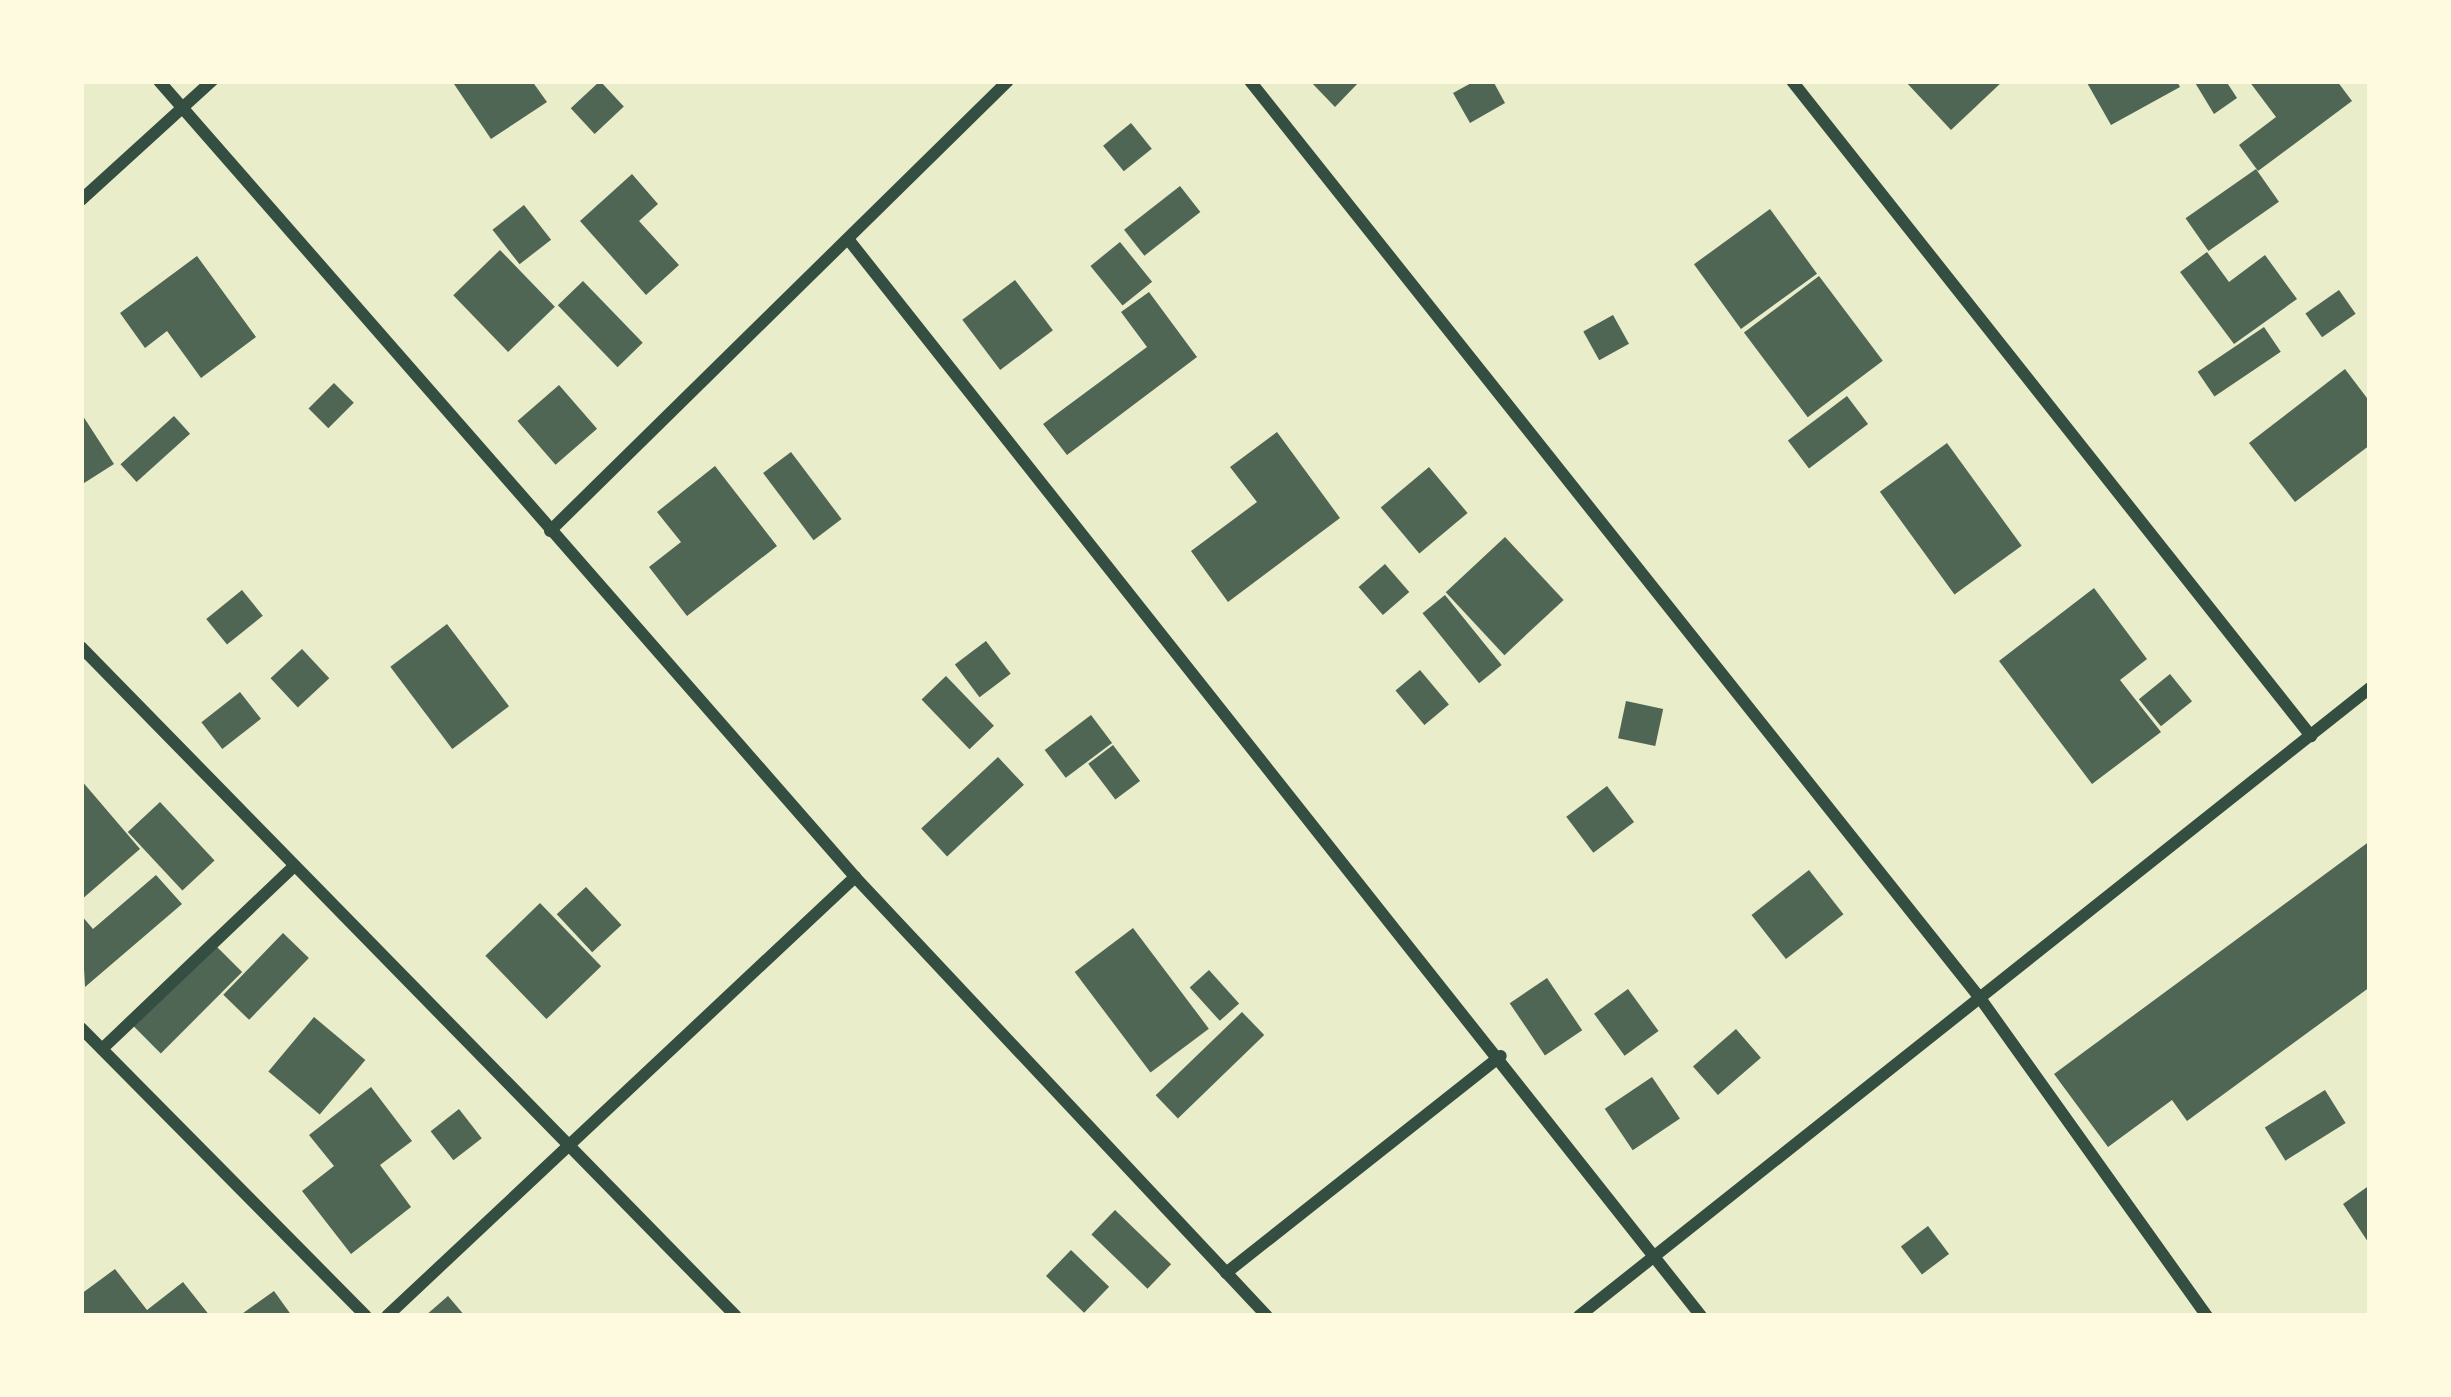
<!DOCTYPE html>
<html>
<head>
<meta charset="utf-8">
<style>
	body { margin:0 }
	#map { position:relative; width:2451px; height:1397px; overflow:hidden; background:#e9edc9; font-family:Quicksand,sans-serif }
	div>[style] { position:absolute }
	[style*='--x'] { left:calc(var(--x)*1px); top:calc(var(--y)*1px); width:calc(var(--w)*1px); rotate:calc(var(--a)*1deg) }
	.building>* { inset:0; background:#4f6655; transform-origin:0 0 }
	.minor>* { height:12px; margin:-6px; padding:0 6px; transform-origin:6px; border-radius:6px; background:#344e41 }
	span { translate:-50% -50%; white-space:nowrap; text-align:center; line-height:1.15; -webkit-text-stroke:9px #fefae0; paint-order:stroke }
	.frame { position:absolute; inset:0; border:84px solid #fefae0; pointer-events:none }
</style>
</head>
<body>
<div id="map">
	<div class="building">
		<div style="clip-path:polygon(452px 81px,532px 81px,547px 102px,491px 139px)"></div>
		<div style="left:600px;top:81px;width:35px;height:40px;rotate:47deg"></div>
		<div style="clip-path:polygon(1310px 81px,1360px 81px,1335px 107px)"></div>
		<div style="clip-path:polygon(1475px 81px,1493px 81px,1505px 103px,1470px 123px,1453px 93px)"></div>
		<div style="clip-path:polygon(1905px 81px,2003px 81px,1951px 130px)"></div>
		<div style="clip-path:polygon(2086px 81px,2177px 81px,2180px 87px,2111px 125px)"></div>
		<div style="clip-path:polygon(2194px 81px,2226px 81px,2237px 98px,2214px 114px)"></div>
		<div style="clip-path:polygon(2249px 81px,2337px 81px,2352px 101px,2258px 171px,2239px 145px,2276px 117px)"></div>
		<div style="left:1131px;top:123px;width:33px;height:36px;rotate:51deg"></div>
		<div style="left:2256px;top:169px;width:40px;height:86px;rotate:55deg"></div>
		<div style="clip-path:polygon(632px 174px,658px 204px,639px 221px,679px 265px,646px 295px,580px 221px)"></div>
		<div style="left:1180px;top:186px;width:33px;height:71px;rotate:52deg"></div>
		<div style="left:524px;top:205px;width:44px;height:40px;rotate:52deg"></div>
		<div style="left:1770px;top:209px;width:80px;height:94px;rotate:54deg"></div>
		<div style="left:1120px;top:242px;width:51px;height:38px;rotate:51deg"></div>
		<div style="left:500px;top:250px;width:79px;height:65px;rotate:46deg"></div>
		<div style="clip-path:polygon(2207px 252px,2229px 282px,2265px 255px,2297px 299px,2234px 344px,2180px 272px)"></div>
		<div style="clip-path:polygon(197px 256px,256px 337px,201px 378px,167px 331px,145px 348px,120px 313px)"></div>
		<div style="left:1819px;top:276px;width:106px;height:94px;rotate:53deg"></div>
		<div style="left:1015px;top:280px;width:63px;height:66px;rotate:53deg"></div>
		<div style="left:583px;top:281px;width:86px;height:35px;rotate:46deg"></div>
		<div style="left:2339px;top:290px;width:29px;height:41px;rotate:55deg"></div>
		<div style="clip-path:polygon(1149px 292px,1197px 357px,1067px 455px,1043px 424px,1147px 347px,1121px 312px)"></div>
		<div style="left:1613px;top:315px;width:33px;height:34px;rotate:61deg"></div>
		<div style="left:2264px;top:327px;width:30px;height:80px;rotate:56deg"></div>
		<div style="clip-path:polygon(2345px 369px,2370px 402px,2370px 445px,2295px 502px,2249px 443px)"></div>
		<div style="left:334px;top:383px;width:28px;height:36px;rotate:45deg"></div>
		<div style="left:559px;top:385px;width:58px;height:55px;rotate:49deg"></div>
		<div style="left:1847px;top:396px;width:35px;height:74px;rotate:53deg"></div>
		<div style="clip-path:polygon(81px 413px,114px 464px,81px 485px)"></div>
		<div style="left:174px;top:416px;width:24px;height:72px;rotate:48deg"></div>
		<div style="clip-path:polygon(1277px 432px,1340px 518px,1228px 602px,1191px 551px,1257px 502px,1230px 467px)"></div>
		<div style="left:1947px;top:443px;width:127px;height:83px;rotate:54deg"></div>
		<div style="left:791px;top:452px;width:84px;height:35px;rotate:53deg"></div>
		<div style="clip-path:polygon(715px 466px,777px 546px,687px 616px,649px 567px,681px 542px,657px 512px)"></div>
		<div style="left:1429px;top:467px;width:60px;height:63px;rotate:50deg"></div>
		<div style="left:1505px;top:537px;width:86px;height:81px;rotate:47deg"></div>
		<div style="left:1385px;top:564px;width:37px;height:35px;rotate:49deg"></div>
		<div style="clip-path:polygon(2094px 588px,2147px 659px,2120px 680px,2161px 732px,2092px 784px,1999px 661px)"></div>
		<div style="left:242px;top:590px;width:33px;height:46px;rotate:51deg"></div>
		<div style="left:1445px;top:595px;width:90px;height:29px;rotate:51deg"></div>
		<div style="left:447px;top:624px;width:103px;height:71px;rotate:53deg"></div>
		<div style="left:986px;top:641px;width:41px;height:39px;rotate:53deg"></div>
		<div style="left:302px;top:649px;width:40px;height:43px;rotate:47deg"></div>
		<div style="left:1420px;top:670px;width:45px;height:32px;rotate:50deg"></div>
		<div style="left:2170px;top:674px;width:35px;height:40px;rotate:51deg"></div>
		<div style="left:946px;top:676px;width:69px;height:34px;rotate:46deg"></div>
		<div style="left:240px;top:692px;width:34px;height:49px;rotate:52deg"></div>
		<div style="left:1626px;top:701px;width:38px;height:38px;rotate:12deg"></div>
		<div style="left:1091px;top:715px;width:35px;height:58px;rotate:53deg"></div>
		<div style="left:1113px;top:745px;width:45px;height:31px;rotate:53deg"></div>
		<div style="left:998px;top:757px;width:38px;height:105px;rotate:47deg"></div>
		<div style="clip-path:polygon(81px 780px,140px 849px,81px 900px)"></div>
		<div style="left:1607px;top:786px;width:45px;height:51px;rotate:53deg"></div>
		<div style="left:160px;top:802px;width:80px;height:44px;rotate:47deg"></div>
		<div style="clip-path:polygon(2370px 841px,2370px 987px,2187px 1121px,2172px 1100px,2108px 1147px,2054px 1074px)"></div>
		<div style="left:1809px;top:870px;width:56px;height:73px;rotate:52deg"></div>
		<div style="clip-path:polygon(156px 875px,182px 904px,85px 987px,81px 915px,93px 929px)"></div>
		<div style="left:586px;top:887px;width:52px;height:40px;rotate:47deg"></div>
		<div style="left:540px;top:903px;width:88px;height:76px;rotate:46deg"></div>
		<div style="left:1133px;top:928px;width:126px;height:73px;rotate:53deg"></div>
		<div style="left:283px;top:933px;width:36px;height:86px;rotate:44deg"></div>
		<div style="left:211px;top:941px;width:44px;height:115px;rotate:45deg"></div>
		<div style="left:1209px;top:970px;width:45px;height:26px;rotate:48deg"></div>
		<div style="left:1547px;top:978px;width:63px;height:45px;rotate:56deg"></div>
		<div style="left:1628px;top:989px;width:52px;height:42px;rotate:54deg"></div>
		<div style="left:1242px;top:1012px;width:32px;height:120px;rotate:46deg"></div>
		<div style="left:314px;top:1017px;width:67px;height:71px;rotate:40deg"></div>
		<div style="left:1736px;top:1029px;width:38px;height:57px;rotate:49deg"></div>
		<div style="left:1652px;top:1077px;width:50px;height:57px;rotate:56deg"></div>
		<div style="clip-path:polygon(371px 1087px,412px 1141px,380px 1165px,411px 1207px,351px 1254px,302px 1191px,334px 1166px,309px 1135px)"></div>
		<div style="left:2325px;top:1090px;width:39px;height:71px;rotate:58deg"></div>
		<div style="left:459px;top:1109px;width:37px;height:36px;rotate:52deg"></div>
		<div style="clip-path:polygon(2370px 1185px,2370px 1245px,2343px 1204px)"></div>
		<div style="left:1115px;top:1210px;width:78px;height:34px;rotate:44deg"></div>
		<div style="left:1928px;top:1226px;width:35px;height:34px;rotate:53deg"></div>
		<div style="left:1071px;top:1250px;width:53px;height:36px;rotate:44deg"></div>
		<div style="clip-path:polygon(115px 1269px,147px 1310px,183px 1282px,210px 1316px,81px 1316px,81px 1294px)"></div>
		<div style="clip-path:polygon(274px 1291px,292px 1316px,239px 1316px)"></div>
		<div style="clip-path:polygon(448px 1296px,465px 1316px,425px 1316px)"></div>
	</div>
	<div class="minor">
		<div style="--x:159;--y:81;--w:1057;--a:48.83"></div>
		<div style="--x:855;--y:877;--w:602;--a:46.82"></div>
		<div style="--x:1250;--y:81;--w:1172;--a:51.48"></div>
		<div style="--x:1980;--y:998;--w:391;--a:54.5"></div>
		<div style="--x:1792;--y:81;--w:836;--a:51.61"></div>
		<div style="--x:81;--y:200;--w:177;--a:-42.3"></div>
		<div style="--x:848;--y:239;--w:1374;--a:51.62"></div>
		<div style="--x:550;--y:531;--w:642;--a:-44.5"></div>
		<div style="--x:81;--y:647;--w:936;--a:45.61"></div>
		<div style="--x:81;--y:1028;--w:405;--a:45.3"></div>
		<div style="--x:102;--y:1049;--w:262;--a:-43.6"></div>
		<div style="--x:1226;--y:1273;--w:350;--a:-38.3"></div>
		<div style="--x:387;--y:1316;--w:642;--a:-43.17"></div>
		<div style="--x:1579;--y:1316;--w:1010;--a:-38.45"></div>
	</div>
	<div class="frame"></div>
</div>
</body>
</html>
